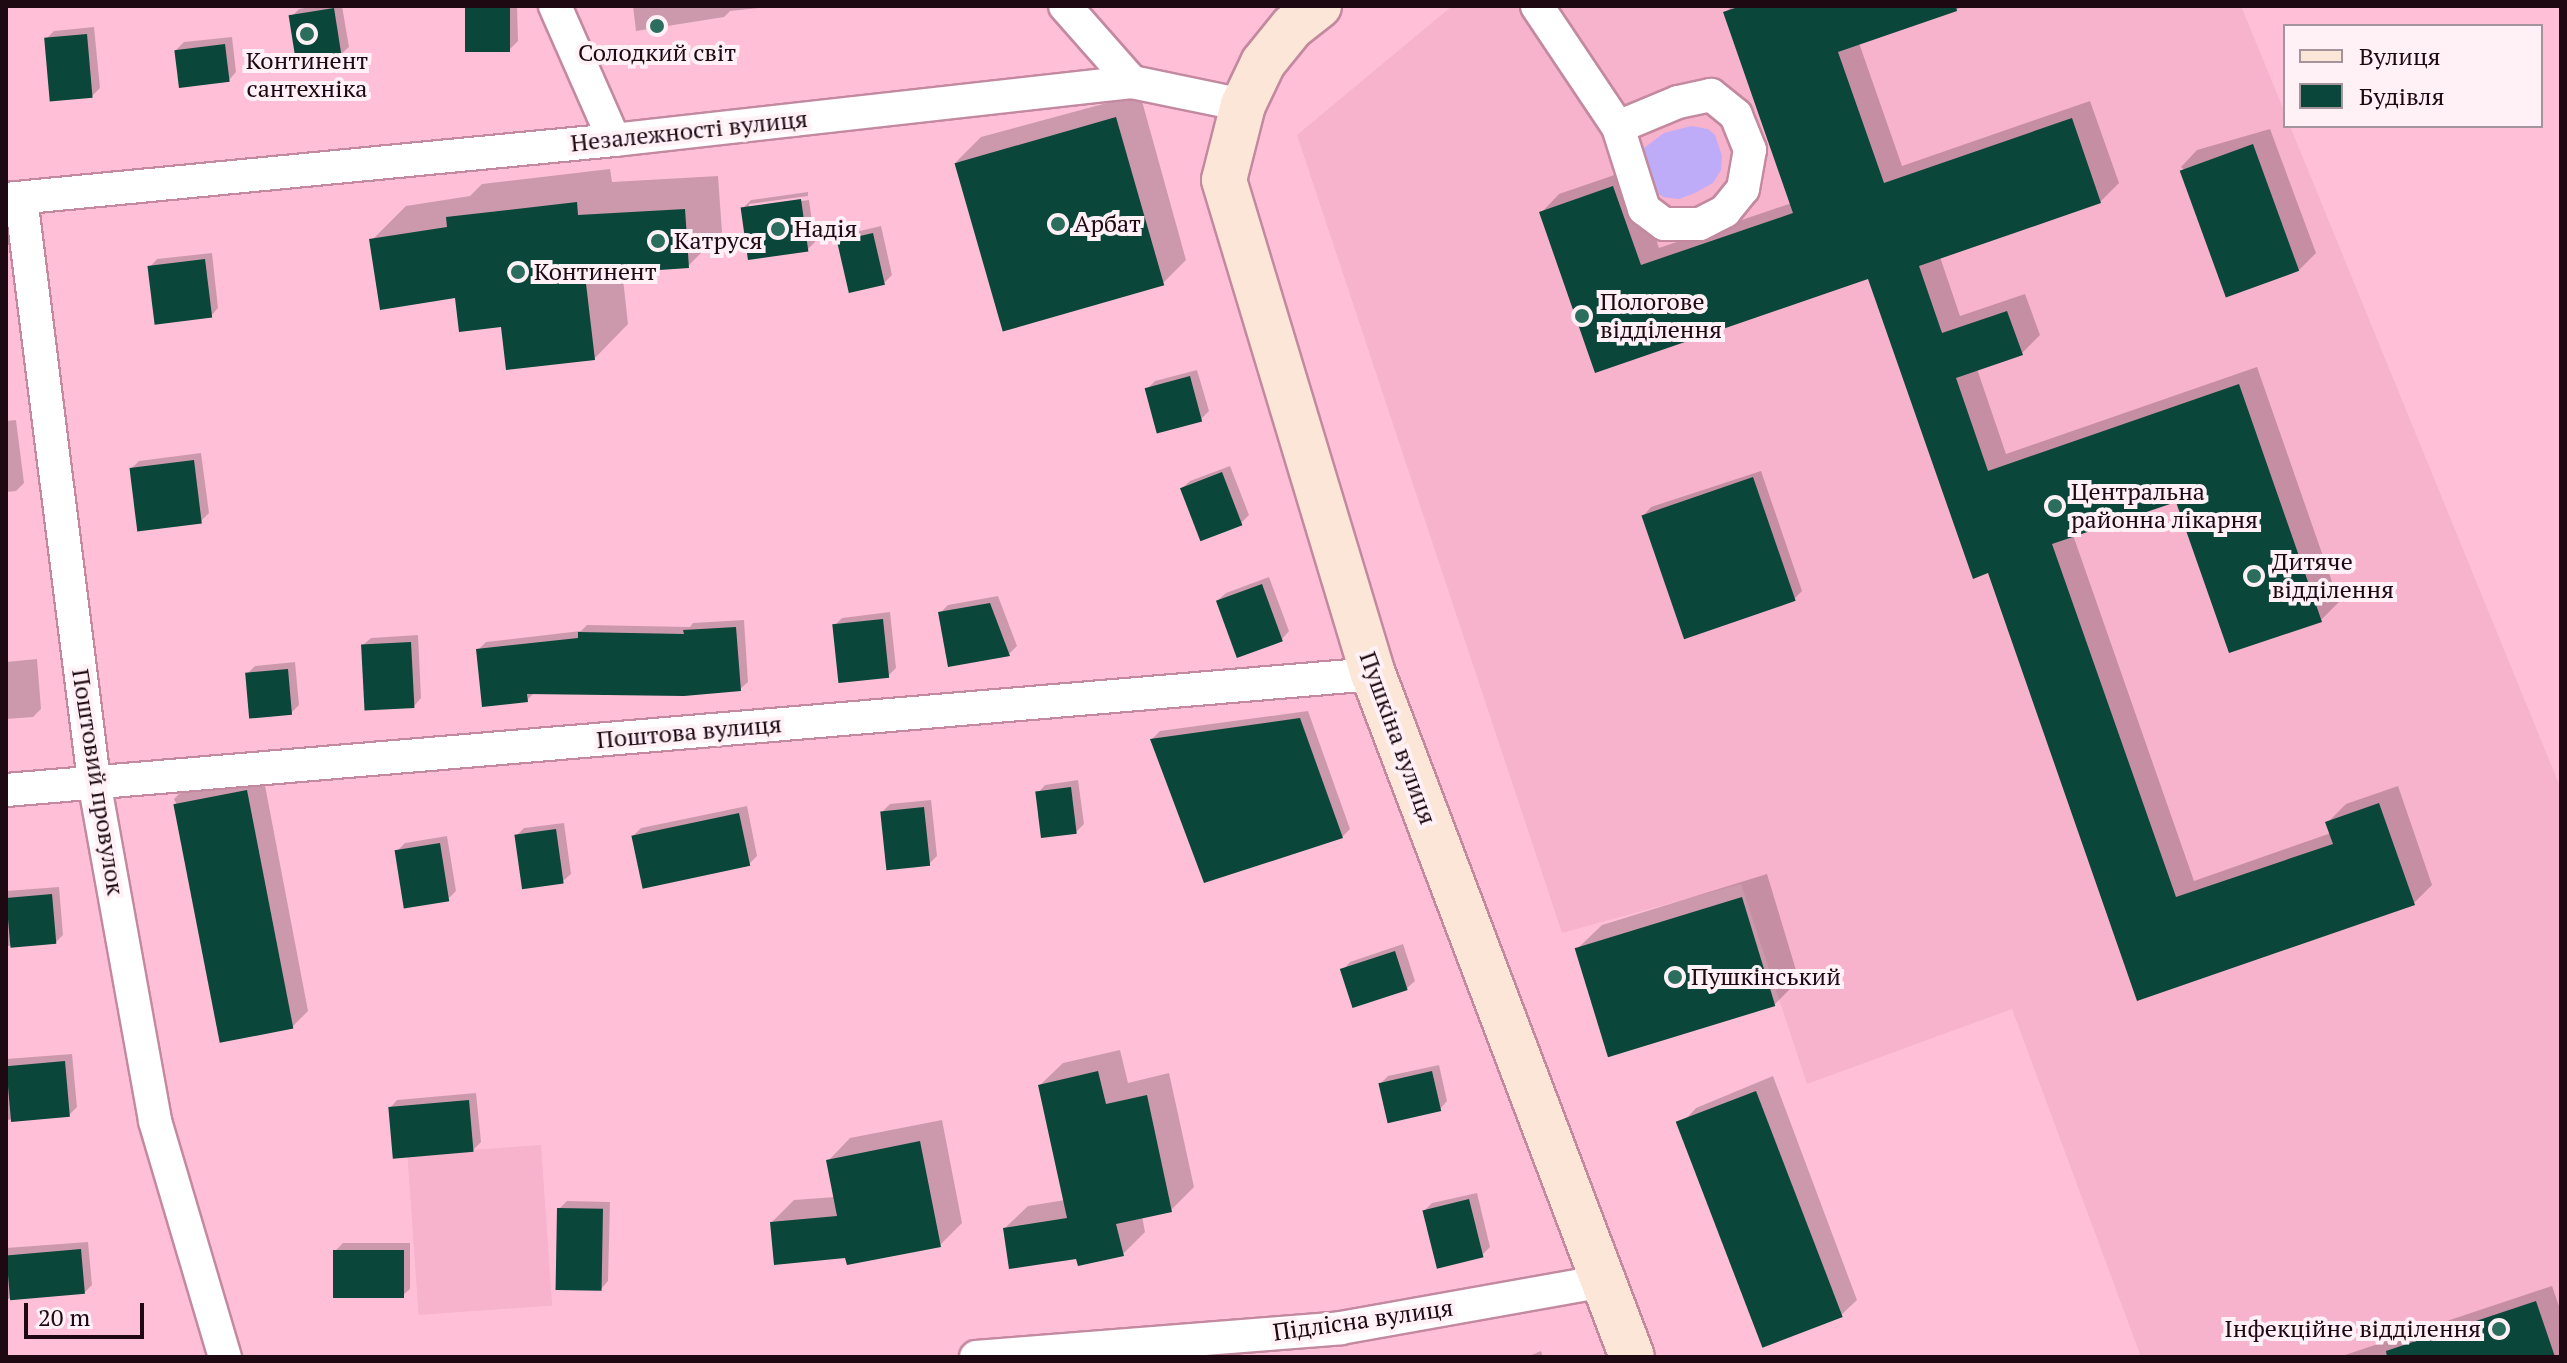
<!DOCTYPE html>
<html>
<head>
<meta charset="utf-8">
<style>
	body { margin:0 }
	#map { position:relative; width:2567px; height:1363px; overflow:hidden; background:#ffc0d7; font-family:"PT Serif",serif }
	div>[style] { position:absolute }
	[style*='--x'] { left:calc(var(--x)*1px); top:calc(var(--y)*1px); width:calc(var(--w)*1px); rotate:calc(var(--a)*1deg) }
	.built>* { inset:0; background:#f7b2cc; transform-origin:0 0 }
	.green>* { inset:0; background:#bfacf9 }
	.shadow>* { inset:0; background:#0003 }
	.building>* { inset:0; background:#0b463a; transform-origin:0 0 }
	.roads { filter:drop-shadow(2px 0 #c3899f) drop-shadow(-2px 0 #c3899f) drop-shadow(0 2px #c3899f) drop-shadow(0 -2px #c3899f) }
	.minor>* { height:32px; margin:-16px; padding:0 16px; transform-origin:16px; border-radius:16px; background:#fff }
	.secondary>* { height:44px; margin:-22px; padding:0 22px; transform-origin:22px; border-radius:22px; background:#fbe6d8 }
	.dots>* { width:22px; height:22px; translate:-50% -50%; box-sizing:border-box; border:4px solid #fff1f6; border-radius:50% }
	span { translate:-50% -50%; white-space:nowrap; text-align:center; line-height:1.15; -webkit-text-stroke:8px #fff1f6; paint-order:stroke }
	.poi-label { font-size:24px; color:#1e0912 }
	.left { translate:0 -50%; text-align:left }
	.right { translate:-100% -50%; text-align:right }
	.street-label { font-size:24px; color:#1e0912 }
	.frame { position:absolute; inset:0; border:8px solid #1e0912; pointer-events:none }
	.legend { position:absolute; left:2283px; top:24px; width:260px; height:104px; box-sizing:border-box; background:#fff1f6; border:2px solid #a5949b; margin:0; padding:10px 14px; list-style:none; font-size:24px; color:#1e0912 }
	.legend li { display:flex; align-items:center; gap:16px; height:40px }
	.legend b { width:40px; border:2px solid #a5949b }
	.scale { position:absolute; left:24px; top:1303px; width:120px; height:36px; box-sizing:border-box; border:4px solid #1e0912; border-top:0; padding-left:10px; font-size:24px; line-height:28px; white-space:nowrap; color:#1e0912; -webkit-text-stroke:6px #fff1f6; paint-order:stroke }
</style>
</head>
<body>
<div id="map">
	<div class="built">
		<div style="clip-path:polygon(1452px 6px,2241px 6px,2285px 113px,2285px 126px,2290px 126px,2561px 789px,2561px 1357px,2141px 1357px,2012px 1009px,1807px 1084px,1741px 884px,1562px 933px,1297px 135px)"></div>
		<div style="left:541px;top:1145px;width:161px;height:134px;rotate:86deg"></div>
	</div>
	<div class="green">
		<div style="clip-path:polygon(1691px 126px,1708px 129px,1715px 135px,1722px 156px,1721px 170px,1713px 183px,1695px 193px,1679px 199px,1663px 197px,1646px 185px,1639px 158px,1644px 148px,1664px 133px)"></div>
	</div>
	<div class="shadow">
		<div style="clip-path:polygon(316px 6px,342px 6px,349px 47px,341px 54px,291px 17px,299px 9px)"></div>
		<div style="clip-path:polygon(467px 6px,517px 6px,518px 41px,510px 49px)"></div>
		<div style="clip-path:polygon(633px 6px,779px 6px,730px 11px,724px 17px,636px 31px)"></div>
		<div style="clip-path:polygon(1732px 6px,1966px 6px,1859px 43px,1902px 166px,2090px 101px,2119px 183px,2100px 202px,1940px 257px,1960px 316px,2025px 294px,2040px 335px,2022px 353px,1977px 369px,2006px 454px,2257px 367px,2339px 602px,2321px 620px,2177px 499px,2073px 535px,2194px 881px,2331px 833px,2327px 823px,2346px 804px,2398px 786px,2432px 885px,2414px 903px,2138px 999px,1989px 571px,1870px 276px,1596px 371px,1541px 213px,1559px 194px,1632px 169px,1659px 248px,1792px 203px,1725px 13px)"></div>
		<div style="clip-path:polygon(94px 27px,100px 88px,92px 96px,46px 39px,54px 31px)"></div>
		<div style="clip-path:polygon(232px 37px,236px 72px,229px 80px,176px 50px,184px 42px)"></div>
		<div style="clip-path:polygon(1140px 94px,1186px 260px,1162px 284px,956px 162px,981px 137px)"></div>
		<div style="clip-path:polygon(2270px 129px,2316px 253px,2299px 270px,2181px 167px,2197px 150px)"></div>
		<div style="clip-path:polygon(610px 169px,612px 182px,718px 176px,722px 232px,688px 266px,622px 270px,628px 324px,594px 359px,503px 325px,372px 240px,406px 206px,470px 196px,482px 184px)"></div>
		<div style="clip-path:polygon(808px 192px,808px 196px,749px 204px,749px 208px,809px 200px,815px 242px,807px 250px,743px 208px,751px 200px)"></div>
		<div style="clip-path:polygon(881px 226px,892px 275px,884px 283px,839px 242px,847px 234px)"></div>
		<div style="clip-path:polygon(212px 253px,218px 308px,211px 316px,150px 267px,157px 259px)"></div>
		<div style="clip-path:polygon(1197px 370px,1209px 411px,1201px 419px,1147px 389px,1155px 381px)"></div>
		<div style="clip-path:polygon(16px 420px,24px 483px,16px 491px,6px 492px,6px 421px)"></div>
		<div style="clip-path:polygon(201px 453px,209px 513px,201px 521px,131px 469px,139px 461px)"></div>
		<div style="clip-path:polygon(1230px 466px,1249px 515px,1241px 523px,1182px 488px,1190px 481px)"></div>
		<div style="clip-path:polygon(1761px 471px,1802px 591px,1794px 599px,1644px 515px,1651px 507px)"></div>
		<div style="clip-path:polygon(1269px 577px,1289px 631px,1282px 639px,1218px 600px,1226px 593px)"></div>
		<div style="clip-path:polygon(998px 596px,1017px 646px,1009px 654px,940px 613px,948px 605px)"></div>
		<div style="clip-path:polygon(890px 612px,896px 668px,888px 676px,834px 626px,842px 618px)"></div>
		<div style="clip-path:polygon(744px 620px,748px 682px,740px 689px,535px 692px,527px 700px,478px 650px,486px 642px,581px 631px,587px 625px,690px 627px,693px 623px)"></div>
		<div style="clip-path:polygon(418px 635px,421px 698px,414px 706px,363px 645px,371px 638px)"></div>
		<div style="clip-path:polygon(37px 659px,41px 709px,33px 717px,6px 719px,6px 662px)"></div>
		<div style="clip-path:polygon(295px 662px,299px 705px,291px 713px,247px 674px,255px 666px)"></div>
		<div style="clip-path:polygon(1308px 711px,1350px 829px,1342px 837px,1152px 739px,1160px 731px)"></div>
		<div style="clip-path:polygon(263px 775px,308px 1011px,292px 1027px,174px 799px,190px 783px)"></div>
		<div style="clip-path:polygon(1078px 780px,1084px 824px,1076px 832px,1038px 793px,1045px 785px)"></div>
		<div style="clip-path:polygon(931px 800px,937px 856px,929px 864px,882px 812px,890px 804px)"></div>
		<div style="clip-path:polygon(747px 806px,757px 856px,749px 864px,633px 836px,641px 828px)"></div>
		<div style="clip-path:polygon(564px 823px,571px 874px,563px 881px,516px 836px,524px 828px)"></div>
		<div style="clip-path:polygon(447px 836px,456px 891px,448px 899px,397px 851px,405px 843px)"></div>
		<div style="clip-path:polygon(1767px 874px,1799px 980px,1775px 1004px,1577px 949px,1602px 925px)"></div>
		<div style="clip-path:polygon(59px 887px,63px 935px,55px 943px,6px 946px,6px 891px)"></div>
		<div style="clip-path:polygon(1403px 944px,1415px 981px,1407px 988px,1343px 970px,1350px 962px)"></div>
		<div style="clip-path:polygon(1120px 1050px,1128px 1083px,1169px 1073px,1194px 1187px,1171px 1210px,1142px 1216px,1145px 1232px,1123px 1254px,1078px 1257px,1005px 1228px,1028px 1206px,1065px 1200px,1040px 1085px,1063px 1063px)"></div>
		<div style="clip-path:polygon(72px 1054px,77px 1107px,69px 1115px,6px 1120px,6px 1059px)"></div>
		<div style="clip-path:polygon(1439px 1065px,1447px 1101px,1440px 1109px,1380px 1084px,1388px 1076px)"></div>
		<div style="clip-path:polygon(1773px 1076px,1857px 1300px,1840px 1316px,1767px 1342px,1680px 1125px,1696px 1108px)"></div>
		<div style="clip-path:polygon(476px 1093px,481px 1142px,473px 1150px,390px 1108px,397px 1100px)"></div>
		<div style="clip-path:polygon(942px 1120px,962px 1223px,940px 1245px,847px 1256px,772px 1222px,794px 1200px,835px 1197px,828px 1161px,850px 1138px)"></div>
		<div style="clip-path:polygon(1477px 1193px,1490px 1247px,1482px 1255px,1424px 1211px,1432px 1203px)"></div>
		<div style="clip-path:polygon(567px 1201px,610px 1202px,608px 1281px,601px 1289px,559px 1209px)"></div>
		<div style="clip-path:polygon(88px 1242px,92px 1285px,84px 1293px,6px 1299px,6px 1248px)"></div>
		<div style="clip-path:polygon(343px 1243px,410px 1243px,410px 1289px,402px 1296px,335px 1251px)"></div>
		<div style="clip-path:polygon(2552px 1286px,2561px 1312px,2561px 1357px,2339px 1357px)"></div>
		<div style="clip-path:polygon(1541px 1351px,1543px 1357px,1527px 1357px)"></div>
	</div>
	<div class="building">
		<div style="left:465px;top:6px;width:45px;height:46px"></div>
		<div style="clip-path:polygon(1741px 6px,1956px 6px,1957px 11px,1838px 52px,1884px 183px,2072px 118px,2101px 203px,1919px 266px,1942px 333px,2007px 311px,2023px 355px,1956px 378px,1988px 471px,2239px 384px,2322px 622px,2229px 653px,2176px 502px,2052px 544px,2176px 897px,2333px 844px,2325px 822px,2379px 803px,2415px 905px,2137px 1001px,1988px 573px,1973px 579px,1868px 279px,1595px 373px,1539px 212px,1613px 186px,1641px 265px,1793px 213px,1723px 12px)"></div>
		<div style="left:334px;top:8px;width:49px;height:46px;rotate:81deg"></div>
		<div style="left:87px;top:34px;width:64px;height:43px;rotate:85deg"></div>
		<div style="left:225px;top:44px;width:38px;height:51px;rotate:83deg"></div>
		<div style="left:1116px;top:117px;width:175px;height:168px;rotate:74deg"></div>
		<div style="left:2253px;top:144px;width:135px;height:78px;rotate:70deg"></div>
		<div style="left:801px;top:199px;width:53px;height:61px;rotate:82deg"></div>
		<div style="clip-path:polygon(577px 202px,578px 215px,685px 209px,689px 268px,585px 275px,595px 360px,506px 370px,501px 327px,459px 332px,455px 298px,380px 310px,369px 239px,447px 227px,446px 217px)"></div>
		<div style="left:873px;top:233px;width:53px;height:37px;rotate:77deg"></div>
		<div style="left:205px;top:259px;width:59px;height:58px;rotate:83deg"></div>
		<div style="left:1190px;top:376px;width:47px;height:47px;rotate:75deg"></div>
		<div style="left:194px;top:460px;width:64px;height:65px;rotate:83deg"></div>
		<div style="left:1222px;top:472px;width:57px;height:45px;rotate:69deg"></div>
		<div style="left:1753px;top:477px;width:131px;height:118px;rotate:71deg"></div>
		<div style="left:1262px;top:584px;width:61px;height:49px;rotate:70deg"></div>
		<div style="clip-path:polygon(990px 603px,1010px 656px,948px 667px,938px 612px)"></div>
		<div style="left:883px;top:619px;width:59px;height:51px;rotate:84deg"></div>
		<div style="clip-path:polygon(736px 627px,741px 691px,684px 696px,527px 694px,528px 702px,482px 707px,476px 649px,578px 638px,578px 632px,684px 634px,683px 630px)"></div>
		<div style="left:411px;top:642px;width:66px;height:50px;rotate:87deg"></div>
		<div style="left:288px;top:669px;width:46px;height:43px;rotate:85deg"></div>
		<div style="clip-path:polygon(1300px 718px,1343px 838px,1204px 883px,1150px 739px)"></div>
		<div style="left:1071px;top:787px;width:47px;height:36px;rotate:83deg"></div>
		<div style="left:247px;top:790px;width:243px;height:75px;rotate:79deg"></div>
		<div style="left:924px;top:807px;width:59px;height:44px;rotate:84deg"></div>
		<div style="left:739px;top:813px;width:54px;height:110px;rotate:78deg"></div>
		<div style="left:556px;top:829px;width:55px;height:42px;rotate:82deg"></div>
		<div style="left:440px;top:843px;width:59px;height:46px;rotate:81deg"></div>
		<div style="left:52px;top:894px;width:50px;height:46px;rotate:85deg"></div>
		<div style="left:1742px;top:897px;width:114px;height:175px;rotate:73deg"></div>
		<div style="left:1395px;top:951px;width:41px;height:58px;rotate:72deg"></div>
		<div style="left:65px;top:1061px;width:56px;height:59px;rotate:85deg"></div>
		<div style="clip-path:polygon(1098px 1071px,1106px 1104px,1147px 1095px,1172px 1212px,1116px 1224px,1124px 1256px,1078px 1266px,1076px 1259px,1009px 1269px,1003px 1228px,1067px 1218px,1038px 1085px)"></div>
		<div style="left:1432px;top:1071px;width:41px;height:55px;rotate:77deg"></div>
		<div style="left:1756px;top:1091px;width:242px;height:86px;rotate:69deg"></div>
		<div style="left:469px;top:1100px;width:52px;height:81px;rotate:85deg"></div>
		<div style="clip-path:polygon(920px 1141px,941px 1247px,847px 1265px,845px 1258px,774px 1265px,770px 1222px,837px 1216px,826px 1160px)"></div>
		<div style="left:1469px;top:1199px;width:60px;height:48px;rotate:76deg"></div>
		<div style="left:557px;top:1208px;width:46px;height:82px;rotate:1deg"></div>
		<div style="left:81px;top:1249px;width:45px;height:75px;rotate:85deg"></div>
		<div style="left:333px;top:1250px;width:71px;height:48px"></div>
		<div style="clip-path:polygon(2536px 1301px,2555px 1357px,2387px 1357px,2386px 1351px)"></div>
	</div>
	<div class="roads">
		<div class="minor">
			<div style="--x:555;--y:6;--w:146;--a:66.2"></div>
			<div style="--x:1065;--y:6;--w:101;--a:48.6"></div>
			<div style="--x:1537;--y:6;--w:146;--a:56.2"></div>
			<div style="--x:1618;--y:127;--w:86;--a:72.4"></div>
			<div style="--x:1644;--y:209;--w:25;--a:37"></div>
			<div style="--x:1664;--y:224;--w:36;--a:0"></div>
			<div style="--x:1700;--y:224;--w:28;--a:-27"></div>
			<div style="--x:1725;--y:211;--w:28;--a:-51"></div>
			<div style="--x:1743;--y:189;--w:40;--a:-80"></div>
			<div style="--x:1750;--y:150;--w:38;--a:-112"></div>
			<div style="--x:1736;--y:115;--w:32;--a:-141"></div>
			<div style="--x:1711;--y:95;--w:34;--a:168"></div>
			<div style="--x:1678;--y:102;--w:65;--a:157.4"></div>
			<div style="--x:21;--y:198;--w:588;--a:82.86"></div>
			<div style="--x:94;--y:781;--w:345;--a:79.8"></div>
			<div style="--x:155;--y:1121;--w:246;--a:73.5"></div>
			<div style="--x:6;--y:199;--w:611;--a:-5.54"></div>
			<div style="--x:614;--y:140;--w:521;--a:-6.39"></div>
			<div style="--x:1132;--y:82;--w:113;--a:11.7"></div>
			<div style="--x:6;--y:790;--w:1372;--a:-4.85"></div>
			<div style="--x:976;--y:1357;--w:366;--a:-4.5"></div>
			<div style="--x:1341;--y:1328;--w:267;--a:-10.1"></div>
		</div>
		<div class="secondary">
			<div style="--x:1319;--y:6;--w:34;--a:142"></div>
			<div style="--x:1292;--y:27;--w:46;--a:128.9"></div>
			<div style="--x:1263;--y:63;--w:47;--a:115.5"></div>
			<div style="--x:1243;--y:105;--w:77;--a:104.2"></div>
			<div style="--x:1224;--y:180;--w:516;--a:73.22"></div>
			<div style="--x:1373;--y:674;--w:730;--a:69.23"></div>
		</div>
	</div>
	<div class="dots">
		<div style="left:657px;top:26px;background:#2c6e5e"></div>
		<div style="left:307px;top:34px;background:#2c6e5e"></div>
		<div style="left:1058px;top:224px;background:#2c6e5e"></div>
		<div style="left:778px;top:229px;background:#2c6e5e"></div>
		<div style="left:658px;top:241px;background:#2c6e5e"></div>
		<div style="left:518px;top:272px;background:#2c6e5e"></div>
		<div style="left:1582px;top:316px;background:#2c6e5e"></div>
		<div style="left:2055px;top:506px;background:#2c6e5e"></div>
		<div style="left:2254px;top:576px;background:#2c6e5e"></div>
		<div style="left:1675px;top:977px;background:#2c6e5e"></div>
		<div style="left:2499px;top:1329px;background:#2c6e5e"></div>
	</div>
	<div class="poi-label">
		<span style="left:657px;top:53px">Солодкий світ</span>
		<span style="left:307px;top:75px">Континент<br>сантехніка</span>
		<span class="left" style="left:1074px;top:224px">Арбат</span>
		<span class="left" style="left:794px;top:229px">Надiя</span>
		<span class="left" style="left:674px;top:241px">Катруся</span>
		<span class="left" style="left:534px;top:272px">Континент</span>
		<span class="left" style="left:1600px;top:316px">Пологове<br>відділення</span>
		<span class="left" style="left:2071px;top:506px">Центральна<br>районна лікарня</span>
		<span class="left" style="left:2272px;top:576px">Дитяче<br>відділення</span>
		<span class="left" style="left:1691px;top:977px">Пушкінський</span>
		<span class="right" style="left:2481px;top:1329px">Інфекційне відділення</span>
	</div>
	<div class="street-label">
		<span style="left:689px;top:131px;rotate:-6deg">Незалежності вулиця</span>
		<span style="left:689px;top:732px;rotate:-5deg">Поштова вулиця</span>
		<span style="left:1398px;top:738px;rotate:70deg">Пушкіна вулиця</span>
		<span style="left:98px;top:782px;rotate:81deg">Поштовий провулок</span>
		<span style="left:1363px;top:1320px;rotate:-8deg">Підлісна вулиця</span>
	</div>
	<div class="frame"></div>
	<ul class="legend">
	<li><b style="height:10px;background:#fbe6d8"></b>Вулиця</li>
	<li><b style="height:22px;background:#0b463a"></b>Будівля</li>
	</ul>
	<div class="scale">20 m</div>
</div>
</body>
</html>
